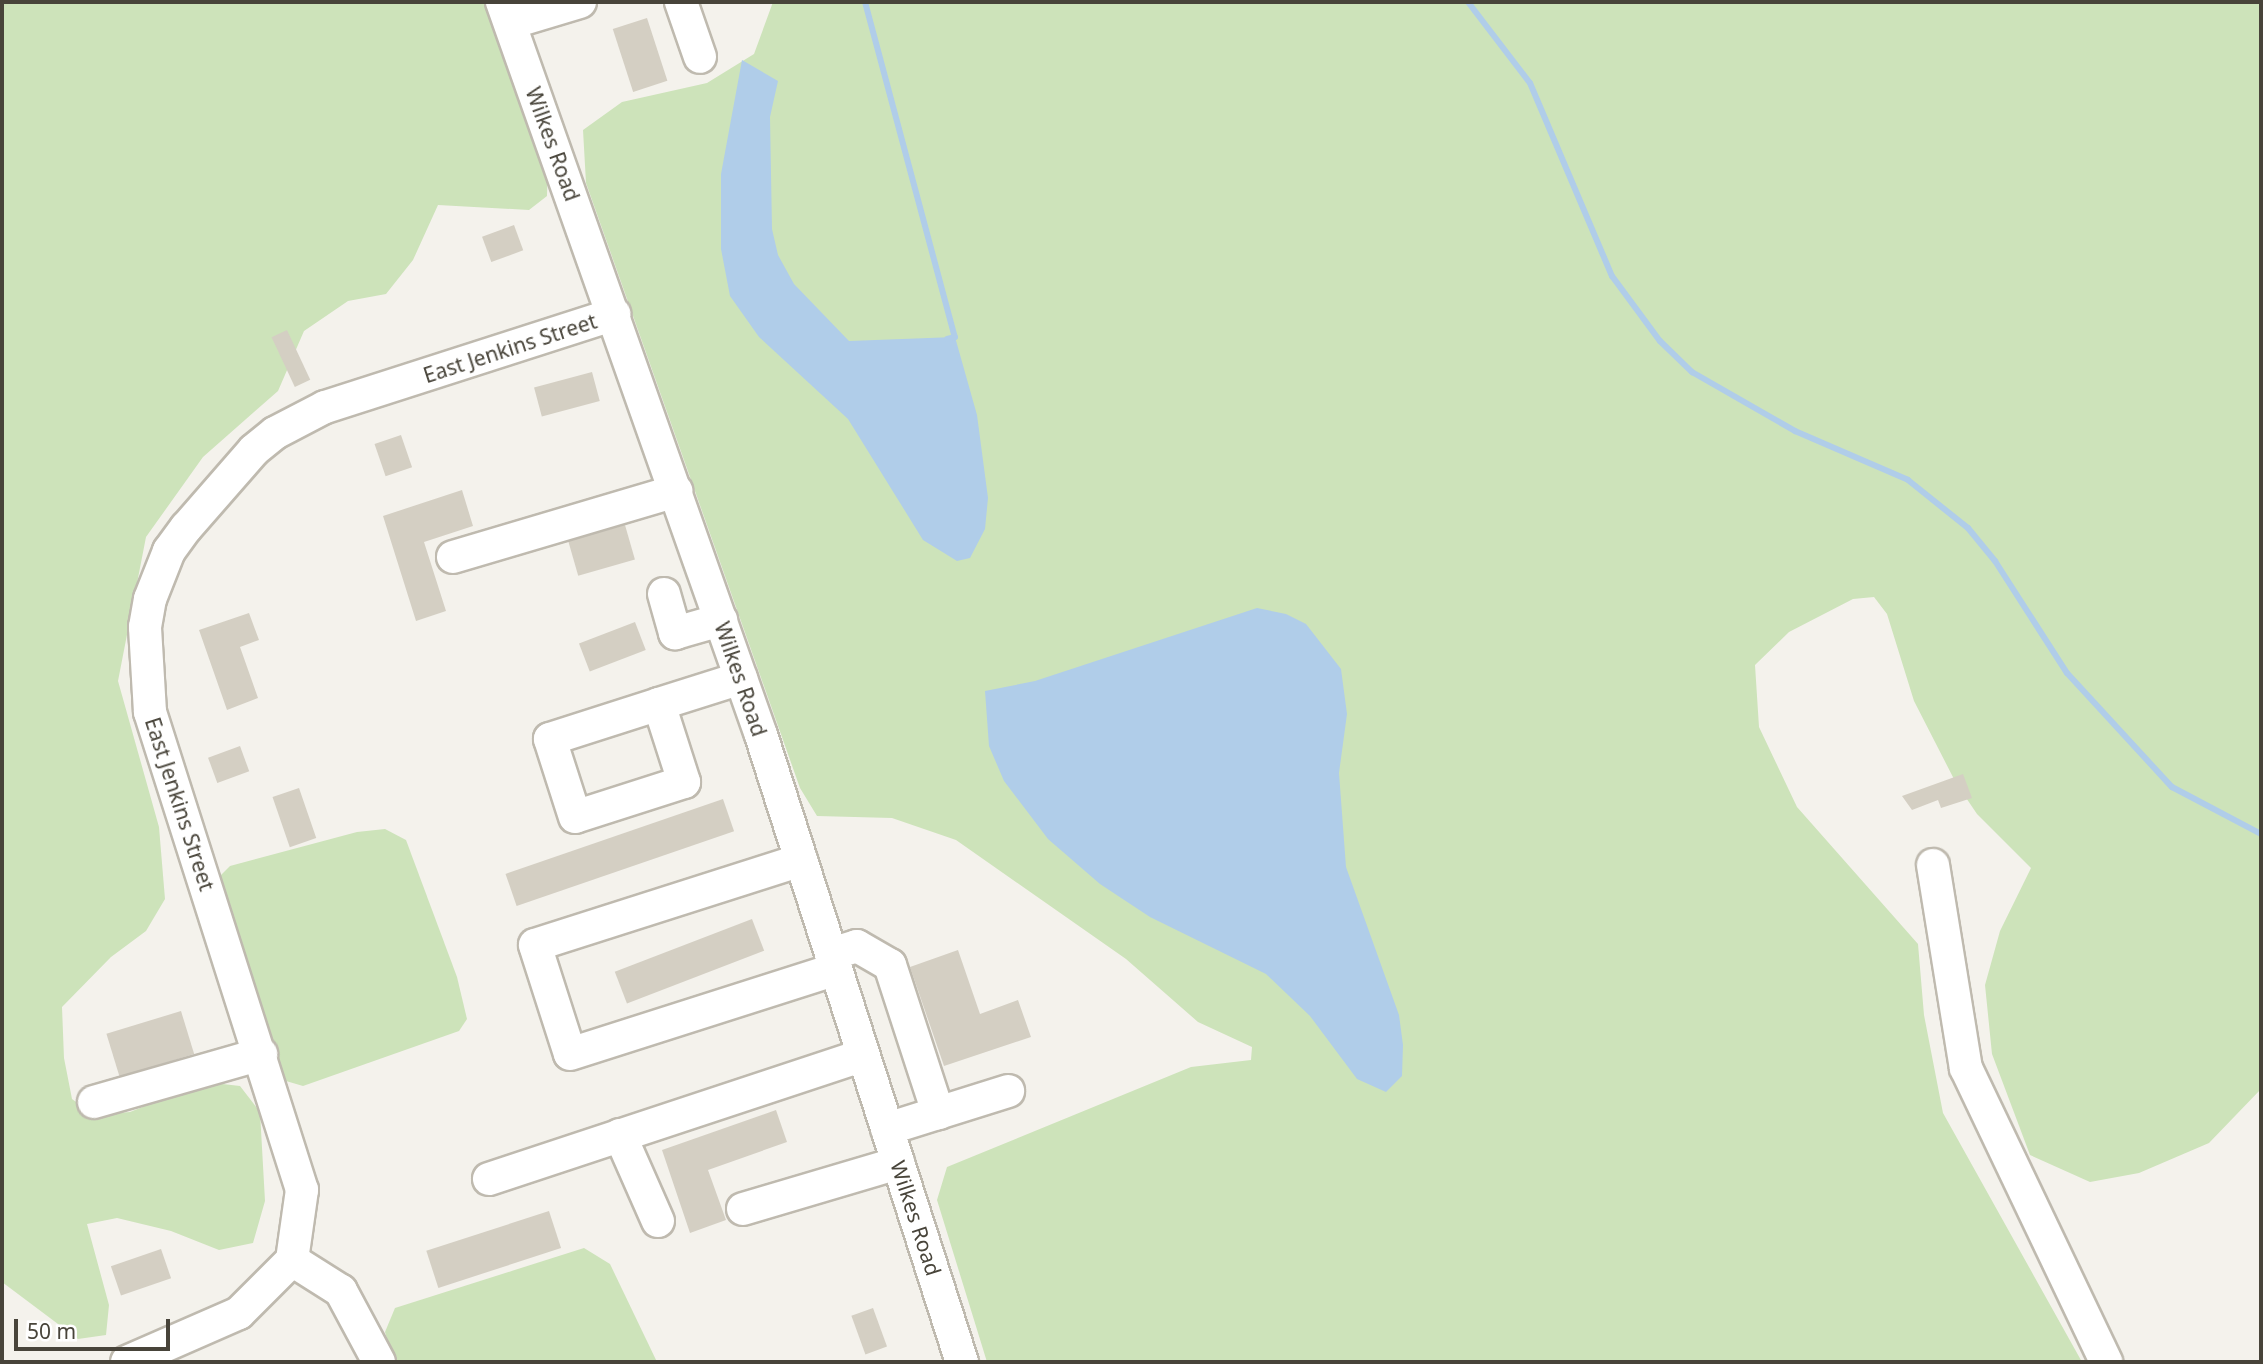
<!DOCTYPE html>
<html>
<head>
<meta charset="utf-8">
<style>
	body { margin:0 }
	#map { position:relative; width:2263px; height:1364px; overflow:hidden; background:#f4f2ec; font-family:"Noto Sans",sans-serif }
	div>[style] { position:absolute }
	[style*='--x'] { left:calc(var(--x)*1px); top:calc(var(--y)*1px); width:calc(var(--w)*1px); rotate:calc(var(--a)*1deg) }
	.green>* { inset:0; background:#cde3ba }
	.water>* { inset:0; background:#b0cde9 }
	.stream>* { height:6px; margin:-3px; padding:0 3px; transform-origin:3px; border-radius:3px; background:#b0cde9 }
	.building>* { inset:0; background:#d4cfc3; transform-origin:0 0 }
	.roads { filter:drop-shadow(2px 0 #bfbaaf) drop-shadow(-2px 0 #bfbaaf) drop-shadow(0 2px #bfbaaf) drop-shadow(0 -2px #bfbaaf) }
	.minor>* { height:32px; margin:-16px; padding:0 16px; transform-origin:16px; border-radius:16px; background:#fff }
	span { translate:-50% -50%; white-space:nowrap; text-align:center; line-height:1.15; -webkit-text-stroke:6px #fff; paint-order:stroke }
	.street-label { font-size:21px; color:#48443a }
	.frame { position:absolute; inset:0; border:4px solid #48443a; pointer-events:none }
	.scale { position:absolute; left:14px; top:1319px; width:156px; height:32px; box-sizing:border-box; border:4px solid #48443a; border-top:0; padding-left:9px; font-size:21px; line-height:24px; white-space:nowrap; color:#48443a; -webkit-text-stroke:5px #fff; paint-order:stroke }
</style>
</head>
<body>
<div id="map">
	<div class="green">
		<div style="clip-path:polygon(2px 2px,487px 2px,548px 153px,547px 196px,529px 210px,438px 205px,413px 260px,386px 294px,348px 301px,304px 331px,278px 391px,203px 457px,146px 537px,118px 681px,159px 827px,165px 899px,146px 931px,111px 957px,62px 1007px,64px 1058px,72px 1099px,94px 1115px,130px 1112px,205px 1082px,240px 1086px,260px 1112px,265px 1201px,253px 1243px,219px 1250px,171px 1231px,117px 1218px,87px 1224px,109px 1305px,106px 1335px,78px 1339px,2px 1282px)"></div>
		<div style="clip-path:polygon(773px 2px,2261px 2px,2261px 1089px,2209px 1143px,2139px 1173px,2090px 1182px,2030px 1155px,1992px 1054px,1985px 985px,2000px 931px,2031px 868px,1977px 814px,1956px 783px,1914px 701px,1887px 614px,1874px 597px,1853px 599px,1789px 632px,1755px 665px,1759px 727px,1797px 807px,1918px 944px,1924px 1015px,1943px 1113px,2082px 1362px,987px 1362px,937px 1200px,947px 1167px,1191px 1067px,1251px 1060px,1252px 1047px,1198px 1022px,1126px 959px,956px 840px,892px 818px,817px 816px,800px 788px,586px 183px,583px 130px,622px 102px,707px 83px,754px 54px)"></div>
		<div style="clip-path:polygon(385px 829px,406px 840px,457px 977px,467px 1019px,459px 1031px,303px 1086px,286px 1081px,218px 878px,230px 866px,357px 832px)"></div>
		<div style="clip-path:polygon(584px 1248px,610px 1264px,657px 1362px,394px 1362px,385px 1332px,395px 1308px)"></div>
	</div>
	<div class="water">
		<div style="clip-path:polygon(742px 60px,778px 81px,770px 117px,772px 229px,778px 255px,794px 284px,849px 341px,955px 337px,977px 415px,988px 498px,985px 529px,970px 558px,957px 561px,923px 540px,848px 419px,759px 337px,730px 296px,721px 249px,721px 174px)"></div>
		<div style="clip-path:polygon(1257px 608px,1286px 614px,1306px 624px,1341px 669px,1347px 714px,1339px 773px,1346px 867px,1399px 1015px,1403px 1045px,1402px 1076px,1386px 1092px,1357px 1079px,1310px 1016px,1266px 974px,1150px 917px,1100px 884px,1048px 839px,1004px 781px,989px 746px,985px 691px,1035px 681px)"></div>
	</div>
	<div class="stream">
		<div style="--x:865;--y:2;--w:347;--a:75"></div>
		<div style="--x:955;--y:337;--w:8;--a:166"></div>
		<div style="--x:1468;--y:2;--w:102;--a:52.6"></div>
		<div style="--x:1530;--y:83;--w:210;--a:67"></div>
		<div style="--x:1612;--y:276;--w:81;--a:53.6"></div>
		<div style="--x:1660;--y:341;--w:45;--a:44.1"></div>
		<div style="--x:1692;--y:372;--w:119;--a:29.8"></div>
		<div style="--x:1795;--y:431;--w:123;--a:23.4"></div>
		<div style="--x:1908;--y:480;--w:77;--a:38.7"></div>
		<div style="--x:1968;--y:528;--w:43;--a:50.7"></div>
		<div style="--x:1995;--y:561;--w:133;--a:57.3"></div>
		<div style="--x:2067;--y:673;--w:155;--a:47.4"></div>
		<div style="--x:2172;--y:787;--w:101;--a:27.8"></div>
	</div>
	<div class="building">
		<div style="left:647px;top:18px;width:66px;height:36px;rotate:72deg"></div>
		<div style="left:514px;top:225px;width:27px;height:34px;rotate:70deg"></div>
		<div style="left:287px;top:330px;width:55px;height:17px;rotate:65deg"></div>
		<div style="left:592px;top:372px;width:30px;height:60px;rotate:75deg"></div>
		<div style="left:401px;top:435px;width:34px;height:28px;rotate:71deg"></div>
		<div style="clip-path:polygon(462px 490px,473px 526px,424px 542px,446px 611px,416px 621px,383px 516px)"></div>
		<div style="left:625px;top:525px;width:36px;height:59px;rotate:74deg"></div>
		<div style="clip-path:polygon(249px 613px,259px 640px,240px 647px,258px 698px,227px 710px,199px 630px)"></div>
		<div style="left:635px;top:622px;width:30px;height:60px;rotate:69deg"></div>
		<div style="left:240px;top:746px;width:27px;height:34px;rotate:70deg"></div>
		<div style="clip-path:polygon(1963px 774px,1972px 798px,1941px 808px,1938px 800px,1912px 810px,1902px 796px)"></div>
		<div style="left:299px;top:788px;width:53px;height:28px;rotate:71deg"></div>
		<div style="left:723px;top:799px;width:34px;height:230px;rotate:71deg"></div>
		<div style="left:752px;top:919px;width:34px;height:147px;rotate:69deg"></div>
		<div style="clip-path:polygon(958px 950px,980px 1014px,1018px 1000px,1031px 1037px,944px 1066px,910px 967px)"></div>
		<div style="left:181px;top:1011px;width:45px;height:78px;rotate:73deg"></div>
		<div style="clip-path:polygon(776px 1110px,787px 1142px,708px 1170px,726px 1220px,690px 1233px,662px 1150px)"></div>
		<div style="left:549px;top:1211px;width:39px;height:129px;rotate:72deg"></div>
		<div style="left:161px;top:1249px;width:31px;height:53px;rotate:71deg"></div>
		<div style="left:873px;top:1308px;width:41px;height:23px;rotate:70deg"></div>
	</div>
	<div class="roads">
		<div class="minor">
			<div style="--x:502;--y:2;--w:777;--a:70.54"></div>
			<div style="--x:761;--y:735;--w:658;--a:72.23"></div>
			<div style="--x:681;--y:2;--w:58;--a:70.9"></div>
			<div style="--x:510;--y:23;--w:73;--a:-16.7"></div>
			<div style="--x:453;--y:557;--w:233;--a:-16.5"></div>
			<div style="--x:664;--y:594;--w:41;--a:74.2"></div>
			<div style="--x:675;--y:633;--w:48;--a:-15.8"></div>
			<div style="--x:659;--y:704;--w:82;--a:72.2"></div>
			<div style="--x:684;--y:782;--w:114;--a:162.2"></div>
			<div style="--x:575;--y:817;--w:82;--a:-107.8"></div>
			<div style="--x:550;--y:739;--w:114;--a:-17.8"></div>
			<div style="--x:659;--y:704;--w:86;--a:-17.6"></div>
			<div style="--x:801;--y:860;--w:279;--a:162.3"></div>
			<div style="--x:535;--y:945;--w:114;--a:72.2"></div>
			<div style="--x:570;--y:1054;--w:279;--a:-17.7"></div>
			<div style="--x:1933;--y:865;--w:206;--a:80.8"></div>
			<div style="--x:1966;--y:1068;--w:326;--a:64.5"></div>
			<div style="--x:831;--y:954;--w:27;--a:-17"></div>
			<div style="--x:857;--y:946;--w:38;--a:30"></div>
			<div style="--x:890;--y:965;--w:156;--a:72"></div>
			<div style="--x:94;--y:1102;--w:174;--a:-16"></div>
			<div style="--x:887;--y:1129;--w:127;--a:-17.4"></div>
			<div style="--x:620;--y:1135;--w:94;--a:66.2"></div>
			<div style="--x:489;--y:1179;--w:394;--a:-18.3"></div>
			<div style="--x:743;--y:1209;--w:162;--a:-16.5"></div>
			<div style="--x:127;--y:1362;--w:122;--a:-23.6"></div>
			<div style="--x:239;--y:1313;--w:75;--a:-45"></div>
			<div style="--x:379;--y:1362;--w:81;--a:-118.2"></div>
			<div style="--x:341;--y:1291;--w:58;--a:-147.7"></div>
			<div style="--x:292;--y:1260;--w:71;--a:-81.9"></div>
			<div style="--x:302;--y:1190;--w:502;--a:-107.64"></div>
			<div style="--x:150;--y:712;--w:85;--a:-93.4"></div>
			<div style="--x:145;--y:627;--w:28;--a:-80"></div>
			<div style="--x:150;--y:599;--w:52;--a:-68.4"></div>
			<div style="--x:169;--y:551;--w:29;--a:-54"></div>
			<div style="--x:186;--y:528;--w:103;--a:-48.9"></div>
			<div style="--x:254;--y:450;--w:27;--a:-39"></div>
			<div style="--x:275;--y:433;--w:56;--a:-27.5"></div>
			<div style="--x:325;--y:407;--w:304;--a:-17.8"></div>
		</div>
	</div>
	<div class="street-label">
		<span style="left:553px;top:144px;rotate:70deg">Wilkes Road</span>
		<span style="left:510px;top:348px;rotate:-18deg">East Jenkins Street</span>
		<span style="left:741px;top:679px;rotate:71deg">Wilkes Road</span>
		<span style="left:180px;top:804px;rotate:72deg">East Jenkins Street</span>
		<span style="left:916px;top:1218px;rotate:72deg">Wilkes Road</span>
	</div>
	<div class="frame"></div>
	<div class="scale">50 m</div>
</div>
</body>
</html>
